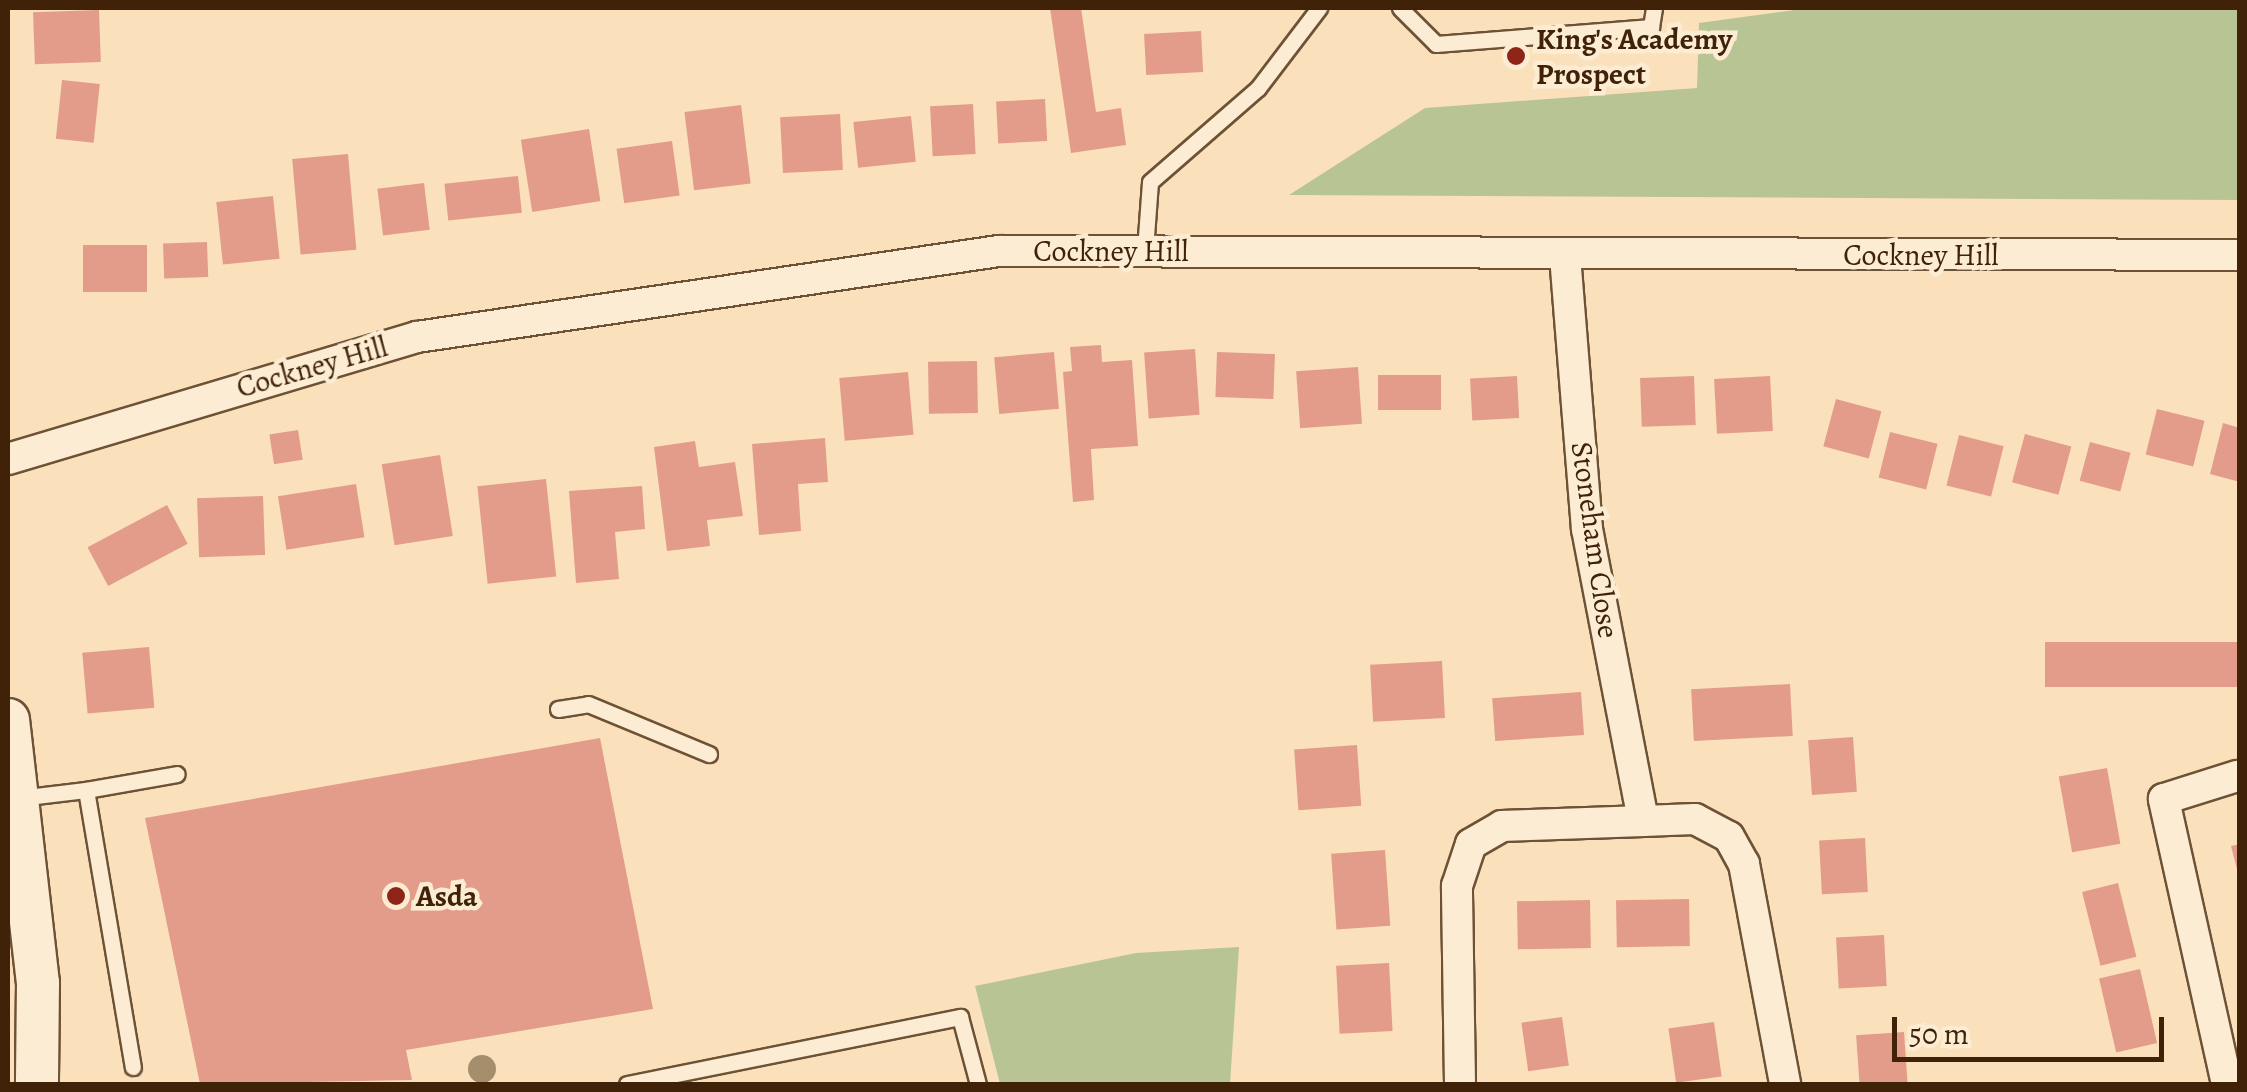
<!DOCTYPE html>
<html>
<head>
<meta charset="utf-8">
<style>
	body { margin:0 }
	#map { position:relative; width:2247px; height:1092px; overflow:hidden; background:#fae1bc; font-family:Alegreya,serif }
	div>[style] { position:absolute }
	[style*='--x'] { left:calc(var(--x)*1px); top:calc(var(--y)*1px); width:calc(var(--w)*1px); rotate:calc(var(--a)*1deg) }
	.green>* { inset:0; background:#b9c494 }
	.building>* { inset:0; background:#e39c89; transform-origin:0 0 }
	.roads { filter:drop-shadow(2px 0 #6e5235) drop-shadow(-2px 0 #6e5235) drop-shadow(0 2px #6e5235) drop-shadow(0 -2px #6e5235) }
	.lane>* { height:15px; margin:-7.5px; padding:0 7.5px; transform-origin:7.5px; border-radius:7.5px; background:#fcecd3 }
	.street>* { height:30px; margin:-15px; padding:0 15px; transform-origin:15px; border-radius:15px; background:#fcecd3 }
	.secondary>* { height:42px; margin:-21px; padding:0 21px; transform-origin:21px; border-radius:21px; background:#fcecd3 }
	.trees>* { width:28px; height:28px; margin:-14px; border-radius:50%; background:#a48e6c }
	.dots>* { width:28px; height:28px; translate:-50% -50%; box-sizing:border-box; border:5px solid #fcecd3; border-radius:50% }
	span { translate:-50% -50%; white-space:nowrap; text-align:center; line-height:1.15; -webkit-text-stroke:9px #fcecd3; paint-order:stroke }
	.poi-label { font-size:30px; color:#3f2208; font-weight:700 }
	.left { translate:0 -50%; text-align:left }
	.street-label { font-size:30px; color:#3f2208 }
	.frame { position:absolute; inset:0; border:10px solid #3f2208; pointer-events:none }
	.scale { position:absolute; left:1892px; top:1017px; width:272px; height:45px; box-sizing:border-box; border:5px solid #3f2208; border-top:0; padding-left:12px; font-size:30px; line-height:35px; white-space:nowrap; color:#3f2208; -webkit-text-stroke:8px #fcecd3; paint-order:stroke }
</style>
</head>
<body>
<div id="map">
	<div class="green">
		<div style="clip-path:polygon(1809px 8px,2239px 8px,2239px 200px,1289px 195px,1425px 108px,1697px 88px,1699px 23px)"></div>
		<div style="clip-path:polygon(1239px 947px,1230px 1084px,1000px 1084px,975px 986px,1136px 953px)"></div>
	</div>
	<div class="building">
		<div style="clip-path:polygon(1050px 8px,1081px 8px,1096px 112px,1121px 108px,1126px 145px,1071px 153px)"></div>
		<div style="left:99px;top:10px;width:52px;height:66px;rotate:88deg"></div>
		<div style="left:1201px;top:31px;width:41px;height:57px;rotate:87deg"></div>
		<div style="left:62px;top:80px;width:38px;height:59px;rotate:6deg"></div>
		<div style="left:1045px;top:99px;width:42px;height:49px;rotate:87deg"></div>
		<div style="left:973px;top:104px;width:50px;height:43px;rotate:87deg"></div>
		<div style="left:741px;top:105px;width:79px;height:57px;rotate:83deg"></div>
		<div style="left:840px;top:114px;width:56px;height:60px;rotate:87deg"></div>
		<div style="left:911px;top:116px;width:46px;height:58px;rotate:84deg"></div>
		<div style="left:589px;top:129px;width:73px;height:69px;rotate:81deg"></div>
		<div style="left:672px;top:141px;width:55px;height:56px;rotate:82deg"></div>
		<div style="left:348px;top:154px;width:96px;height:56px;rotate:85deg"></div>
		<div style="left:518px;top:176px;width:37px;height:74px;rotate:84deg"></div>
		<div style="left:424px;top:183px;width:47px;height:47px;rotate:83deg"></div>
		<div style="left:273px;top:196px;width:63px;height:57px;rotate:84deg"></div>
		<div style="left:207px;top:242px;width:35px;height:44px;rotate:88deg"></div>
		<div style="left:83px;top:245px;width:64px;height:47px"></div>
		<div style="clip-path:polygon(1101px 345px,1102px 362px,1132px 360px,1138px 446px,1091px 449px,1094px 500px,1073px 502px,1063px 372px,1072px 371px,1070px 347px)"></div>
		<div style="left:1195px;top:349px;width:66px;height:51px;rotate:86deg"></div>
		<div style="left:1054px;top:352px;width:57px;height:60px;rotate:85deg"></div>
		<div style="left:1217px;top:352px;width:58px;height:45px;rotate:2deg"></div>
		<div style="left:977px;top:361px;width:52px;height:49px;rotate:89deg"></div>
		<div style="left:1358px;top:367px;width:57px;height:62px;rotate:86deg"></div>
		<div style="left:908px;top:372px;width:63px;height:69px;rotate:85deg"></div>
		<div style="left:1441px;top:375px;width:35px;height:63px;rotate:90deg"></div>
		<div style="left:1517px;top:376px;width:42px;height:47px;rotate:87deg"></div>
		<div style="left:1694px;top:376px;width:49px;height:54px;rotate:88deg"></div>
		<div style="left:1770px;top:376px;width:55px;height:56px;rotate:87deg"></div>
		<div style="left:1836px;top:399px;width:47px;height:49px;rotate:15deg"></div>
		<div style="left:2157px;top:409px;width:49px;height:47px;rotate:14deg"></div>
		<div style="clip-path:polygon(2223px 423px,2240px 428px,2240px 482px,2210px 474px)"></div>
		<div style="left:298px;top:430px;width:30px;height:29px;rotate:81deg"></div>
		<div style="left:1890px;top:432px;width:49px;height:47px;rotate:14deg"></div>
		<div style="left:2025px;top:434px;width:48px;height:50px;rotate:15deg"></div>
		<div style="left:1959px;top:435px;width:46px;height:52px;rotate:14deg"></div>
		<div style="clip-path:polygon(825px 438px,828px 482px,798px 484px,801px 531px,759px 535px,752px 444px)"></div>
		<div style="clip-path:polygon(695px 441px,699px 467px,735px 462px,743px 516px,707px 520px,710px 546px,667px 551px,654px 447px)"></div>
		<div style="left:2090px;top:442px;width:42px;height:40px;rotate:15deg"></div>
		<div style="left:440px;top:455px;width:82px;height:59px;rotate:81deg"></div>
		<div style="left:546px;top:479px;width:98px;height:69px;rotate:84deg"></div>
		<div style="left:356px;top:484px;width:54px;height:79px;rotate:81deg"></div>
		<div style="clip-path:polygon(642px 486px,645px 529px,615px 532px,619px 579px,576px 583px,569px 491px)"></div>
		<div style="left:263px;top:496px;width:59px;height:66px;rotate:88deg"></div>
		<div style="left:167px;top:505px;width:44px;height:90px;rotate:62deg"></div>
		<div style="left:2240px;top:642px;width:45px;height:195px;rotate:90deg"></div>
		<div style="left:149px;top:647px;width:61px;height:67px;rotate:85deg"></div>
		<div style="left:1442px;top:661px;width:57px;height:72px;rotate:87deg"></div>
		<div style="left:1790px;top:684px;width:52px;height:99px;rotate:87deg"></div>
		<div style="left:1581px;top:692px;width:43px;height:89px;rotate:86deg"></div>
		<div style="left:1853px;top:737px;width:55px;height:45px;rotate:86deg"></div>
		<div style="clip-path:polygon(600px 738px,653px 1009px,406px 1050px,412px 1080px,200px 1084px,145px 818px)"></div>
		<div style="left:1357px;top:745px;width:61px;height:63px;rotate:86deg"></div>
		<div style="left:2107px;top:768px;width:77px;height:49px;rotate:80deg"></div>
		<div style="left:1865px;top:838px;width:54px;height:46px;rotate:87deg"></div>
		<div style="clip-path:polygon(2240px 844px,2240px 873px,2238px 873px,2231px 846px)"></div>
		<div style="left:1385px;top:850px;width:76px;height:54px;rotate:86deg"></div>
		<div style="left:2118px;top:883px;width:76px;height:37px;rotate:76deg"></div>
		<div style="left:1689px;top:899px;width:47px;height:73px;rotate:89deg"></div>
		<div style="left:1590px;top:900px;width:48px;height:73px;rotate:89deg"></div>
		<div style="left:1884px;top:935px;width:51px;height:48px;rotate:87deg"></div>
		<div style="left:1389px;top:963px;width:68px;height:53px;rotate:87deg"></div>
		<div style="left:2140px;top:969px;width:76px;height:42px;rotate:77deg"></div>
		<div style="left:1562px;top:1017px;width:49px;height:41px;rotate:82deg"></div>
		<div style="left:1714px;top:1022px;width:55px;height:46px;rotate:82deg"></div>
		<div style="left:1904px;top:1032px;width:52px;height:48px;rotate:86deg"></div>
	</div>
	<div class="roads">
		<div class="lane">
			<div style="--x:1400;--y:8;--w:51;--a:45"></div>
			<div style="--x:1436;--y:44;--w:216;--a:-4.5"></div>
			<div style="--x:1651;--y:27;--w:19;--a:-81"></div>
			<div style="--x:1145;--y:250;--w:68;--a:-85.8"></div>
			<div style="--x:1150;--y:182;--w:143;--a:-41"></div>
			<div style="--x:1258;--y:88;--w:101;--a:-52.7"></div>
			<div style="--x:558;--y:709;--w:30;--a:-9"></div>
			<div style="--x:588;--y:704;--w:131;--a:22.5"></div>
			<div style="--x:86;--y:790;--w:92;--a:-10"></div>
			<div style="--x:19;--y:798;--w:67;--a:-6.8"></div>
			<div style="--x:86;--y:790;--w:281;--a:80.4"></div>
			<div style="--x:627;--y:1084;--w:340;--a:-11.4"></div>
			<div style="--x:960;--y:1017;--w:69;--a:75"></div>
		</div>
		<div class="street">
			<div style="--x:1565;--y:256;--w:274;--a:85.4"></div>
			<div style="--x:1587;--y:529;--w:297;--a:79.1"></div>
			<div style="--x:1643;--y:821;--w:52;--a:-2.2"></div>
			<div style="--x:1695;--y:819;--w:38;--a:28"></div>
			<div style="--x:1729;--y:837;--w:31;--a:61"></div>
			<div style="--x:1744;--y:864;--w:224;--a:79.4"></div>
			<div style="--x:8;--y:459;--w:427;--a:-16.6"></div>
			<div style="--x:417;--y:337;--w:588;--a:-8.41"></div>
			<div style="--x:999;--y:251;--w:1241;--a:0.18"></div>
			<div style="--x:1460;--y:1084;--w:198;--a:-90.9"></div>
			<div style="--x:1457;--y:886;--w:44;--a:-71.6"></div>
			<div style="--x:1471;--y:844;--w:36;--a:-30"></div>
			<div style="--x:1502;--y:826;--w:141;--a:-2"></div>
			<div style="--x:2227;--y:1084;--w:292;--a:-102.5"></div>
			<div style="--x:2164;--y:799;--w:77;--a:-17.5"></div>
		</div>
		<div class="secondary">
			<div style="--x:8;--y:720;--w:265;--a:83.5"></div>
			<div style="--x:38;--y:983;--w:101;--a:90.6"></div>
		</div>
	</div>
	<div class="trees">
		<div style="left:482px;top:1069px"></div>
	</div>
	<div class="dots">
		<div style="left:1516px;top:56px;background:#8f2418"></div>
		<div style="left:396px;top:896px;background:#8f2418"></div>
	</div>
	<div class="poi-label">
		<span class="left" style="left:1536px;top:56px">King's Academy<br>Prospect</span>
		<span class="left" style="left:416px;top:896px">Asda</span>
	</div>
	<div class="street-label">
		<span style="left:1111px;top:251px">Cockney Hill</span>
		<span style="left:1921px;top:255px">Cockney Hill</span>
		<span style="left:312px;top:367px;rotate:-16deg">Cockney Hill</span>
		<span style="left:1595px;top:540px;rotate:82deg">Stoneham Close</span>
	</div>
	<div class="frame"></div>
	<div class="scale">50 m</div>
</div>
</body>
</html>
